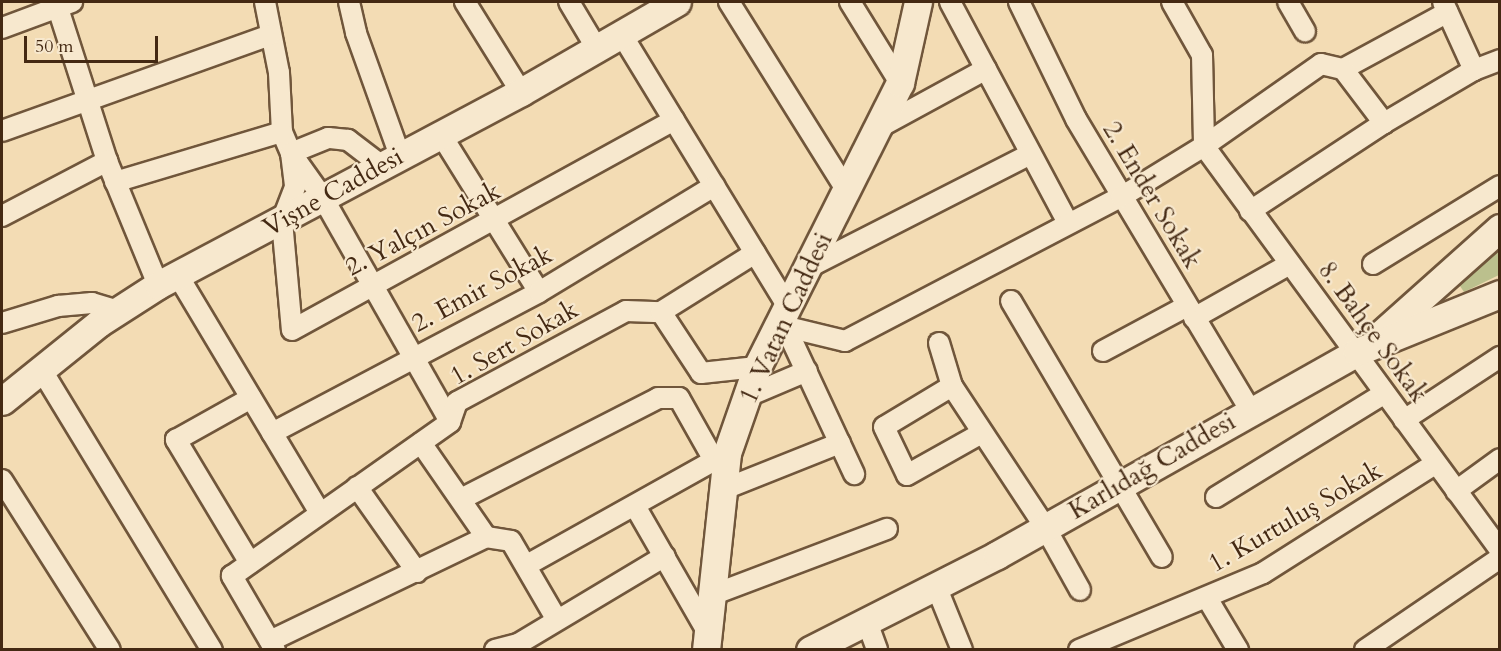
<!DOCTYPE html>
<html>
<head>
<meta charset="utf-8">
<style>
	body { margin:0 }
	#map { position:relative; width:1501px; height:651px; overflow:hidden; background:#f3dcb4; font-family:Cardo,serif }
	div>[style] { position:absolute }
	[style*='--x'] { left:calc(var(--x)*1px); top:calc(var(--y)*1px); width:calc(var(--w)*1px); rotate:calc(var(--a)*1deg) }
	.green>* { inset:0; background:#bbc08d }
	.roads { filter:drop-shadow(2px 0 #70563b) drop-shadow(-2px 0 #70563b) drop-shadow(0 2px #70563b) drop-shadow(0 -2px #70563b) }
	.minor>* { height:20px; margin:-10px; padding:0 10px; transform-origin:10px; border-radius:10px; background:#f7e8ce }
	.secondary>* { height:27px; margin:-13.5px; padding:0 13.5px; transform-origin:13.5px; border-radius:13.5px; background:#f7e8ce }
	span { translate:-50% -50%; white-space:nowrap; text-align:center; line-height:1.15; -webkit-text-stroke:4.5px #f7e8ce; paint-order:stroke }
	.street-label { font-size:26px; color:#442913 }
	.frame { position:absolute; inset:0; border:3px solid #442913; pointer-events:none }
	.scale { position:absolute; left:24px; top:36px; width:134px; height:27px; box-sizing:border-box; border:3px solid #442913; border-top:0; padding-left:8px; font-size:18px; line-height:21px; white-space:nowrap; color:#442913; -webkit-text-stroke:4px #f7e8ce; paint-order:stroke }
</style>
</head>
<body>
<div id="map">
	<div class="green">
		<div style="clip-path:polygon(1499px 249px,1499px 275px,1464px 292px,1458px 283px)"></div>
	</div>
	<div class="roads">
		<div class="minor">
			<div style="--x:56;--y:2;--w:167;--a:72.2"></div>
			<div style="--x:107;--y:161;--w:134;--a:67.6"></div>
			<div style="--x:265;--y:2;--w:72;--a:78.8"></div>
			<div style="--x:279;--y:73;--w:59;--a:87.1"></div>
			<div style="--x:282;--y:132;--w:23;--a:67"></div>
			<div style="--x:291;--y:153;--w:34;--a:83"></div>
			<div style="--x:295;--y:187;--w:36;--a:111"></div>
			<div style="--x:282;--y:221;--w:109;--a:84.8"></div>
			<div style="--x:292;--y:330;--w:436;--a:-28.8"></div>
			<div style="--x:349;--y:2;--w:32;--a:77"></div>
			<div style="--x:356;--y:33;--w:131;--a:70.3"></div>
			<div style="--x:465;--y:2;--w:106;--a:58.1"></div>
			<div style="--x:569;--y:2;--w:55;--a:59.2"></div>
			<div style="--x:729;--y:2;--w:223;--a:58"></div>
			<div style="--x:850;--y:2;--w:95;--a:58.3"></div>
			<div style="--x:950;--y:2;--w:251;--a:61.9"></div>
			<div style="--x:1019;--y:2;--w:130;--a:64"></div>
			<div style="--x:1076;--y:119;--w:339;--a:59.1"></div>
			<div style="--x:1172;--y:2;--w:61;--a:60.5"></div>
			<div style="--x:1202;--y:55;--w:91;--a:88.7"></div>
			<div style="--x:1204;--y:146;--w:501;--a:53.77"></div>
			<div style="--x:1288;--y:2;--w:34;--a:60"></div>
			<div style="--x:1443;--y:2;--w:75;--a:65.5"></div>
			<div style="--x:2;--y:28;--w:75;--a:-20.4"></div>
			<div style="--x:622;--y:35;--w:319;--a:58.6"></div>
			<div style="--x:1343;--y:69;--w:119;--a:-28.5"></div>
			<div style="--x:878;--y:128;--w:123;--a:-28.6"></div>
			<div style="--x:2;--y:131;--w:285;--a:-19.7"></div>
			<div style="--x:440;--y:133;--w:187;--a:58.1"></div>
			<div style="--x:382;--y:166;--w:43;--a:-142.6"></div>
			<div style="--x:348;--y:140;--w:20;--a:-174"></div>
			<div style="--x:328;--y:138;--w:40;--a:158"></div>
			<div style="--x:291;--y:153;--w:55;--a:54.6"></div>
			<div style="--x:323;--y:198;--w:257;--a:60.4"></div>
			<div style="--x:115;--y:182;--w:174;--a:-16.7"></div>
			<div style="--x:1250;--y:211;--w:160;--a:-33.3"></div>
			<div style="--x:1384;--y:123;--w:104;--a:-30.5"></div>
			<div style="--x:1474;--y:70;--w:28;--a:-21"></div>
			<div style="--x:2;--y:216;--w:119;--a:-27.6"></div>
			<div style="--x:1373;--y:264;--w:149;--a:-31.6"></div>
			<div style="--x:809;--y:267;--w:249;--a:-27"></div>
			<div style="--x:177;--y:274;--w:279;--a:59.1"></div>
			<div style="--x:1011;--y:301;--w:297;--a:59.5"></div>
			<div style="--x:661;--y:312;--w:73;--a:56.7"></div>
			<div style="--x:701;--y:373;--w:56;--a:-6.1"></div>
			<div style="--x:1194;--y:318;--w:110;--a:-29.4"></div>
			<div style="--x:2;--y:323;--w:59;--a:-16.9"></div>
			<div style="--x:58;--y:306;--w:34;--a:-5"></div>
			<div style="--x:92;--y:303;--w:27;--a:17"></div>
			<div style="--x:779;--y:325;--w:68;--a:13.6"></div>
			<div style="--x:845;--y:341;--w:311;--a:-27.6"></div>
			<div style="--x:1121;--y:197;--w:97;--a:-31.6"></div>
			<div style="--x:1204;--y:146;--w:143;--a:-35"></div>
			<div style="--x:1321;--y:64;--w:23;--a:13"></div>
			<div style="--x:1343;--y:69;--w:68;--a:52.8"></div>
			<div style="--x:787;--y:330;--w:159;--a:65"></div>
			<div style="--x:939;--y:343;--w:45;--a:73.2"></div>
			<div style="--x:952;--y:386;--w:169;--a:56.6"></div>
			<div style="--x:1045;--y:527;--w:72;--a:60.9"></div>
			<div style="--x:1103;--y:351;--w:95;--a:-28.2"></div>
			<div style="--x:41;--y:369;--w:329;--a:58.7"></div>
			<div style="--x:952;--y:386;--w:79;--a:148.9"></div>
			<div style="--x:884;--y:427;--w:53;--a:64.4"></div>
			<div style="--x:907;--y:475;--w:84;--a:-29.3"></div>
			<div style="--x:748;--y:396;--w:64;--a:-23"></div>
			<div style="--x:1404;--y:420;--w:115;--a:-33.3"></div>
			<div style="--x:272;--y:433;--w:302;--a:-27.8"></div>
			<div style="--x:539;--y:292;--w:205;--a:-31.2"></div>
			<div style="--x:421;--y:443;--w:114;--a:55.3"></div>
			<div style="--x:486;--y:537;--w:25;--a:9"></div>
			<div style="--x:511;--y:541;--w:91;--a:59.8"></div>
			<div style="--x:2;--y:480;--w:201;--a:57.6"></div>
			<div style="--x:357;--y:487;--w:104;--a:54.8"></div>
			<div style="--x:722;--y:490;--w:127;--a:-21.7"></div>
			<div style="--x:1456;--y:491;--w:54;--a:-36"></div>
			<div style="--x:1216;--y:497;--w:198;--a:-31.6"></div>
			<div style="--x:461;--y:499;--w:221;--a:-27.1"></div>
			<div style="--x:658;--y:398;--w:21;--a:0"></div>
			<div style="--x:679;--y:398;--w:71;--a:60.6"></div>
			<div style="--x:635;--y:506;--w:146;--a:60.1"></div>
			<div style="--x:250;--y:563;--w:144;--a:-121"></div>
			<div style="--x:176;--y:440;--w:86;--a:-29.2"></div>
			<div style="--x:527;--y:565;--w:226;--a:-29.2"></div>
			<div style="--x:936;--y:586;--w:69;--a:67.9"></div>
			<div style="--x:712;--y:595;--w:187;--a:-20.7"></div>
			<div style="--x:1207;--y:598;--w:61;--a:59.2"></div>
			<div style="--x:867;--y:622;--w:30;--a:70"></div>
			<div style="--x:270;--y:641;--w:240;--a:-25.7"></div>
			<div style="--x:275;--y:650;--w:86;--a:-120.2"></div>
			<div style="--x:232;--y:576;--w:267;--a:-35.2"></div>
			<div style="--x:450;--y:422;--w:21;--a:-71"></div>
			<div style="--x:457;--y:402;--w:192;--a:-28.3"></div>
			<div style="--x:626;--y:311;--w:35;--a:2"></div>
			<div style="--x:661;--y:312;--w:111;--a:-32.1"></div>
			<div style="--x:495;--y:650;--w:24;--a:-15"></div>
			<div style="--x:518;--y:644;--w:171;--a:-30.9"></div>
			<div style="--x:1079;--y:650;--w:199;--a:-22.7"></div>
			<div style="--x:1263;--y:573;--w:204;--a:-32.4"></div>
			<div style="--x:1365;--y:650;--w:163;--a:-34.3"></div>
		</div>
		<div class="secondary">
			<div style="--x:1382;--y:333;--w:158;--a:-41.7"></div>
			<div style="--x:2;--y:401;--w:124;--a:-38.8"></div>
			<div style="--x:99;--y:323;--w:70;--a:-32.8"></div>
			<div style="--x:158;--y:285;--w:411;--a:-28"></div>
			<div style="--x:521;--y:92;--w:180;--a:-30"></div>
			<div style="--x:706;--y:650;--w:198;--a:-83.9"></div>
			<div style="--x:727;--y:453;--w:91;--a:-70.8"></div>
			<div style="--x:757;--y:367;--w:318;--a:-63.3"></div>
			<div style="--x:900;--y:83;--w:83;--a:-77.5"></div>
			<div style="--x:810;--y:650;--w:210;--a:-26.9"></div>
			<div style="--x:997;--y:555;--w:413;--a:-29.4"></div>
			<div style="--x:1357;--y:352;--w:154;--a:-22.1"></div>
		</div>
	</div>
	<div class="street-label">
		<span style="left:333px;top:192px;rotate:-29deg">Vişne Caddesi</span>
		<span style="left:1152px;top:195px;rotate:59deg">2. Ender Sokak</span>
		<span style="left:423px;top:229px;rotate:-28deg">2. Yalçın Sokak</span>
		<span style="left:482px;top:289px;rotate:-28deg">2. Emir Sokak</span>
		<span style="left:786px;top:318px;rotate:-65deg">1. Vatan Caddesi</span>
		<span style="left:1373px;top:332px;rotate:54deg">8. Bahçe Sokak</span>
		<span style="left:514px;top:343px;rotate:-30deg">1. Sert Sokak</span>
		<span style="left:1152px;top:466px;rotate:-30deg">Karlıdağ Caddesi</span>
		<span style="left:1295px;top:517px;rotate:-30deg">1. Kurtuluş Sokak</span>
	</div>
	<div class="frame"></div>
	<div class="scale">50 m</div>
</div>
</body>
</html>
